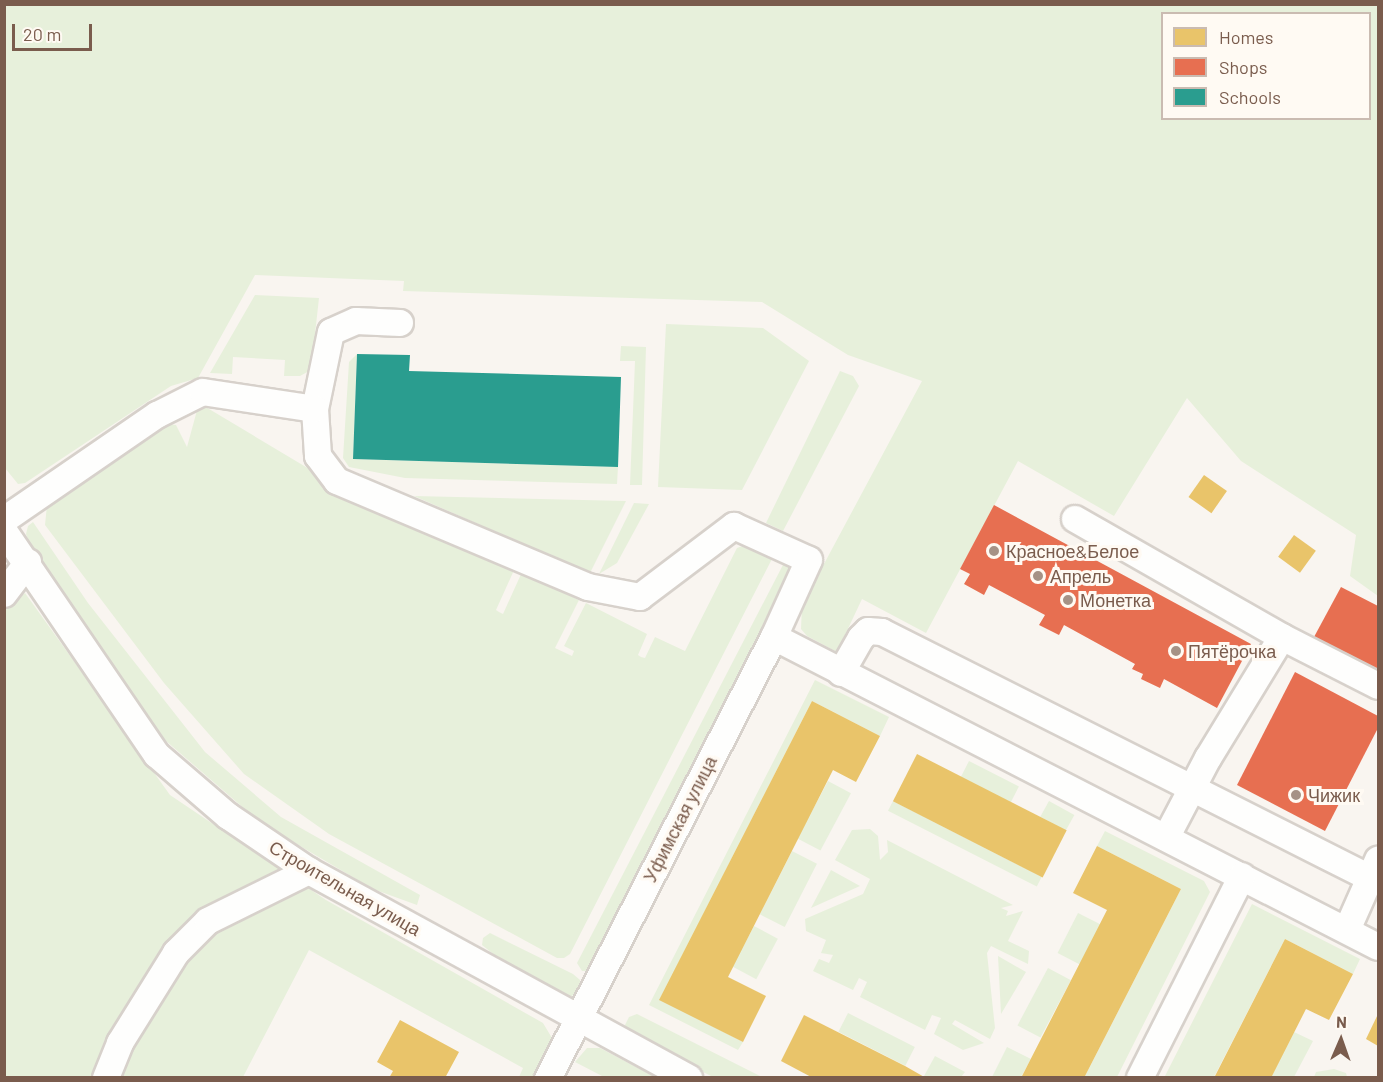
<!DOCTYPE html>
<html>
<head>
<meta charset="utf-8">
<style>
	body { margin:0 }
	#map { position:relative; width:1383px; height:1082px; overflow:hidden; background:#f9f5f0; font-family:Barlow,sans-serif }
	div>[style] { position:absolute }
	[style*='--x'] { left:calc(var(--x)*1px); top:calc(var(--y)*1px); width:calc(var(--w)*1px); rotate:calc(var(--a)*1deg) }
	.green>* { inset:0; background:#e7f0db; transform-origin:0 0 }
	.homes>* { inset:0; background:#e9c46a; transform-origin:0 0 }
	.shops>* { inset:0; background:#e76f51 }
	.schools>* { inset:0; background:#2a9d8f }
	.roads { filter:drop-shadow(2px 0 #d7d1cb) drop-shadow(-2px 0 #d7d1cb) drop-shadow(0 2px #d7d1cb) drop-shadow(0 -2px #d7d1cb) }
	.minor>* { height:26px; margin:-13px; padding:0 13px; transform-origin:13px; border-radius:13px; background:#fefefd }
	.dots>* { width:16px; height:16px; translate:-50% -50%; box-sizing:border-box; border:3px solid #fffaf3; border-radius:50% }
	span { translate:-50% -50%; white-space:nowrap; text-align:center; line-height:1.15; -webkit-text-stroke:6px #fffaf3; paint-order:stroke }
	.poi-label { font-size:18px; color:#7a5c4d }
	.left { translate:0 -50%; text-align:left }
	.street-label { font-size:18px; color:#7a5c4d }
	.frame { position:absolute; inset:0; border:6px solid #7a5c4d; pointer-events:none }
	.legend { position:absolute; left:1161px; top:12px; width:210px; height:108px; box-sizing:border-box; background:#fffaf3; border:2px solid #cabbb1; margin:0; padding:8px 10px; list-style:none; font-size:18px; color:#7a5c4d }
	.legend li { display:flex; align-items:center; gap:12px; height:30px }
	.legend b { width:30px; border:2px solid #cabbb1 }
	.north { position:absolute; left:1311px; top:1010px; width:60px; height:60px; -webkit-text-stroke:4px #fffaf3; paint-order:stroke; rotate:2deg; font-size:16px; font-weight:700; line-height:24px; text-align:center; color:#7a5c4d }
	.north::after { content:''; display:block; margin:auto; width:21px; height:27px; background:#7a5c4d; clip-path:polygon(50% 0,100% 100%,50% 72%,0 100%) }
	.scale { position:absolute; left:12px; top:24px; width:80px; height:27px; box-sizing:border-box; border:3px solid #7a5c4d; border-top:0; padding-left:8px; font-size:18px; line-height:21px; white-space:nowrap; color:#7a5c4d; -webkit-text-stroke:4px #fffaf3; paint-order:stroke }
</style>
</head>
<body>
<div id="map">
	<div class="green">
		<div style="clip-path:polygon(evenodd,5px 5px,1378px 5px,1378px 596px,1350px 576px,1356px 535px,1241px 461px,1187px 398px,1114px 516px,1018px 461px,926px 633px,862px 599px,837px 652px,807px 636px,801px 629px,802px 605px,922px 381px,848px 355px,762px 302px,403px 291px,404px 281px,255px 275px,198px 378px,171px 386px,25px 483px,18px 484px,5px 468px,5px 5px,1162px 14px,1370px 14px,1370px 118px,1162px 118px,1162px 14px)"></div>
		<div style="clip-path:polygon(255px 295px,319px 298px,311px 370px,300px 376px,284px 376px,285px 360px,233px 357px,232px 374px,210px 373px)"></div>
		<div style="clip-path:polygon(666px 324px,763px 328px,809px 361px,742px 490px,658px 487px)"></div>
		<div style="clip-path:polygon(621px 346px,646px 347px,642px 485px,630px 485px,635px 361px,620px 361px)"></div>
		<div style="clip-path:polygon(357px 354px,353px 459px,618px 467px,617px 484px,405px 478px,349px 467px,343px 458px,349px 362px)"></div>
		<div style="clip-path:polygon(840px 371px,853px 376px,859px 386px,783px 531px,766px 523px)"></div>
		<div style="clip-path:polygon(199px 403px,316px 473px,515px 568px,496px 610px,499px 612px,503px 614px,522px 572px,579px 600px,555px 648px,572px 656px,574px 651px,564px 646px,586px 603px,647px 634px,638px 655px,641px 657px,645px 658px,655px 637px,685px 651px,737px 548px,748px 544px,775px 553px,570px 954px,564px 958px,557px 958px,329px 834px,244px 774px,164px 683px,45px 525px,47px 505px,168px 424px,176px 425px,187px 447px)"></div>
		<div style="clip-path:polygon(414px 496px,626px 501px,590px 573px)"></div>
		<div style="clip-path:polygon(634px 503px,649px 504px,617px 563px,599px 574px)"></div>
		<div style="clip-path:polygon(33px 522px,88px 603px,205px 752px,281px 817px,420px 895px,417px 905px,373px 889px,261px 823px,166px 741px,32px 551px,26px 534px,28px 526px)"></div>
		<div style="clip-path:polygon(785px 561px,795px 570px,590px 971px,582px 971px,577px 963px)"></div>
		<div style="clip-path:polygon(25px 593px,170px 795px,326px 900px,543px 1023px,552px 1038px,534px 1077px,519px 1077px,523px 1068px,309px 950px,243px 1077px,5px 1078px,4px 611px)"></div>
		<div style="clip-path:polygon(815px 680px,889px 717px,880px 736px,812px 701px,660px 999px,743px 1042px,738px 1050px,649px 1005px)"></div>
		<div style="left:969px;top:761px;width:56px;height:18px;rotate:27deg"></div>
		<div style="left:828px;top:781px;width:26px;height:65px;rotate:28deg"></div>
		<div style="left:893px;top:801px;width:167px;height:11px;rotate:27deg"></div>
		<div style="left:1049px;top:801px;width:29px;height:18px;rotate:29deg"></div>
		<div style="clip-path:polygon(870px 829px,878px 836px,880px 860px,888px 852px,887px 840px,1013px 905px,1001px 908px,1008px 911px,1006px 916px,1023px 911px,1008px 941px,1029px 951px,1028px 964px,991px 946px,987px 953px,995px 1028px,990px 1039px,955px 1020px,952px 1024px,984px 1043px,963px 1050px,934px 1034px,941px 1018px,932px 1015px,925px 1030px,860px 997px,867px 982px,859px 978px,853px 990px,813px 971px,819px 959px,829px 963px,833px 955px,821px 953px,826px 940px,806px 931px,805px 919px,863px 894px,870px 879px,835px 860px,852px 830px)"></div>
		<div style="clip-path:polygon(1105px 831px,1204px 881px,1210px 892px,1117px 1077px,1084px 1078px,1181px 889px,1097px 846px)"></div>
		<div style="left:792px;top:851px;width:28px;height:71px;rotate:27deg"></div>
		<div style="clip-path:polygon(831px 870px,860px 886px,811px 908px)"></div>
		<div style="clip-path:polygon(1252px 904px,1360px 959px,1353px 974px,1285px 939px,1214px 1077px,1164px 1078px)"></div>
		<div style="left:1078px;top:913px;width:25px;height:45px;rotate:27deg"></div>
		<div style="left:754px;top:926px;width:27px;height:46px;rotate:28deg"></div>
		<div style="clip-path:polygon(490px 933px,573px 974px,580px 980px,580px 989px,567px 1000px,532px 985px,482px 945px,483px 938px)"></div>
		<div style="clip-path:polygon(998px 956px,1026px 972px,1001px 1014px)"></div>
		<div style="left:1048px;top:968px;width:26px;height:65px;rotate:28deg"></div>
		<div style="left:848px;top:1013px;width:75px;height:21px;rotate:27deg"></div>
		<div style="clip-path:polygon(637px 1014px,762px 1077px,713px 1077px,628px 1034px,625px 1025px,629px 1017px)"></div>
		<div style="clip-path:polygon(1294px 1032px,1313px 1041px,1294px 1077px,1271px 1077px)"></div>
		<div style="clip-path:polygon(1007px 1047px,1031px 1059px,1021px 1077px,992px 1077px)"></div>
		<div style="clip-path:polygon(587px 1048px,600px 1048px,655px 1077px,604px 1077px,575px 1062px)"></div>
		<div style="clip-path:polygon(935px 1056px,965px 1072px,961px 1077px,924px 1076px)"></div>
		<div style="clip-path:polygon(1334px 1069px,1346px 1073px,1347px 1077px,1314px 1077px,1316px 1072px)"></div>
	</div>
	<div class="homes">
		<div style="left:1204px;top:475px;width:28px;height:27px;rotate:35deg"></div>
		<div style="left:1294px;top:535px;width:27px;height:27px;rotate:36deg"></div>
		<div style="clip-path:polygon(812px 701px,880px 736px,856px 782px,833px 770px,728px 977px,766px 996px,743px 1042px,659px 1000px)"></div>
		<div style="left:917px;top:754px;width:168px;height:53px;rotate:27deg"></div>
		<div style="clip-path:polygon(1097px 846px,1181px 889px,1084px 1078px,1021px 1078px,1107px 910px,1073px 893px)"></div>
		<div style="clip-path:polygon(1285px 939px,1353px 974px,1329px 1020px,1306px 1009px,1271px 1078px,1214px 1078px)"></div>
		<div style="clip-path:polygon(1378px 1014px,1378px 1046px,1366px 1039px)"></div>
		<div style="clip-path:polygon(804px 1015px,905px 1066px,926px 1078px,813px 1078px,781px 1061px)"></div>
		<div style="clip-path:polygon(400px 1020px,459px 1052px,445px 1078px,389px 1078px,393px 1071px,377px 1062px)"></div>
	</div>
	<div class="shops">
		<div style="clip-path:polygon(994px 505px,1251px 644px,1217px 708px,1164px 679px,1160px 688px,1141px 679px,1143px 674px,1132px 669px,1135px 664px,1064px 625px,1059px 635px,1039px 625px,1045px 615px,989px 585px,984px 595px,964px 584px,970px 574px,960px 569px)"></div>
		<div style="clip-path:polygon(1341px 587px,1378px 606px,1378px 671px,1314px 637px)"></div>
		<div style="clip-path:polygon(1295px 672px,1378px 716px,1378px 728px,1325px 831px,1237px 785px)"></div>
	</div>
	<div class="schools">
		<div style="clip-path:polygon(357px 354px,410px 355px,409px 371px,621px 377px,618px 467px,353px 459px)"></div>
	</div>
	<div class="roads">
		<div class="minor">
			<div style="--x:400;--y:323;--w:44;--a:-177.4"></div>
			<div style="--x:356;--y:321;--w:27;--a:156"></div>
			<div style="--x:331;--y:332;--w:79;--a:101.7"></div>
			<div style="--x:315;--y:409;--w:47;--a:86.3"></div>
			<div style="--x:318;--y:456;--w:31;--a:53"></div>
			<div style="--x:337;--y:481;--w:272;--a:22.9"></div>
			<div style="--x:588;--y:587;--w:53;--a:10.9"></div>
			<div style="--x:640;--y:597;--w:118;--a:-37.1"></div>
			<div style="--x:734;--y:526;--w:82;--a:24.4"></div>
			<div style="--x:809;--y:560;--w:85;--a:114.4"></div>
			<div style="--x:774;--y:637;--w:496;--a:117.1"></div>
			<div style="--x:1075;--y:519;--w:238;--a:29.7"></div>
			<div style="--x:1282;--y:637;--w:142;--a:121.4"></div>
			<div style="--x:1208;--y:758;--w:90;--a:117.7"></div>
			<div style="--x:4;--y:520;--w:186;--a:-34.5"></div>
			<div style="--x:157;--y:415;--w:51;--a:-26.6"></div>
			<div style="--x:203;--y:392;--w:113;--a:8.6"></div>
			<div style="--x:4;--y:531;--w:271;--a:55.7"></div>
			<div style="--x:157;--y:755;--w:94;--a:40.7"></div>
			<div style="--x:228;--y:816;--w:98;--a:34.2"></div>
			<div style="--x:309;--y:871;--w:433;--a:28.6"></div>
			<div style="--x:4;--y:594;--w:40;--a:-53"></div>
			<div style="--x:774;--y:637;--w:679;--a:27.17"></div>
			<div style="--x:1282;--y:637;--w:108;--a:27"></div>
			<div style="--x:841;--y:673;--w:40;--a:-60.3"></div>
			<div style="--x:861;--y:638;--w:10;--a:-45"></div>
			<div style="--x:868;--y:631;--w:14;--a:4"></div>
			<div style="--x:882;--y:632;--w:546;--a:26.75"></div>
			<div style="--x:1347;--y:930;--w:77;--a:-66.1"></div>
			<div style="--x:106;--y:1078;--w:38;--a:-68"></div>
			<div style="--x:120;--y:1043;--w:106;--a:-58.1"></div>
			<div style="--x:176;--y:953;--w:45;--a:-45"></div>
			<div style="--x:208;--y:921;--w:113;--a:-26.3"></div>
			<div style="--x:1140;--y:1078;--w:226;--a:-63.2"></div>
		</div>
	</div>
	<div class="dots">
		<div style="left:994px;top:551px;background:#a69286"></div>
		<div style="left:1038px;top:576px;background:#a69286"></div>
		<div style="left:1068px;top:600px;background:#a69286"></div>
		<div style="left:1176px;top:651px;background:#a69286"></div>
		<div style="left:1296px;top:795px;background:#a69286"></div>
	</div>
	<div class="poi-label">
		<span class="left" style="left:1006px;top:551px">Красное&amp;Белое</span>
		<span class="left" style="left:1050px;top:576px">Апрель</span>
		<span class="left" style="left:1080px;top:600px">Монетка</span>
		<span class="left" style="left:1188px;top:651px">Пятёрочка</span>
		<span class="left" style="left:1308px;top:795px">Чижик</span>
	</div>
	<div class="street-label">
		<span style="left:680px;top:819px;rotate:-63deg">Уфимская улица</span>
		<span style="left:345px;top:888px;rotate:30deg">Строительная улица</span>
	</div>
	<div class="frame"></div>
	<ul class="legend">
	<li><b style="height:16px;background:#e9c46a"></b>Homes</li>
	<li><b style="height:16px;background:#e76f51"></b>Shops</li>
	<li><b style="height:16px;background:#2a9d8f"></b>Schools</li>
	</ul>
	<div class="north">N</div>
	<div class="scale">20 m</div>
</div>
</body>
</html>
